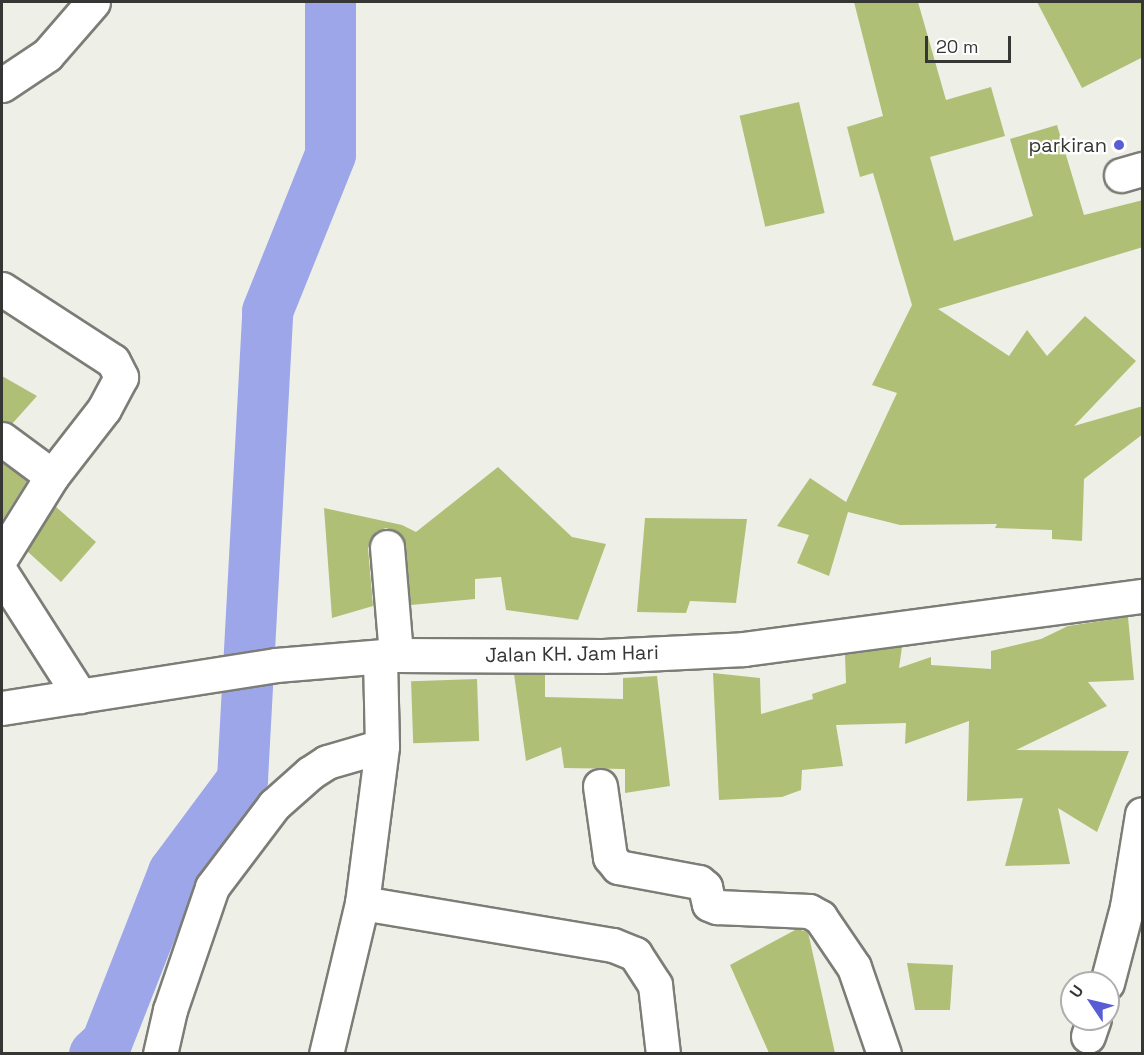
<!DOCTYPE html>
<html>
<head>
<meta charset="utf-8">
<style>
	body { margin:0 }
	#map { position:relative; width:1144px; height:1055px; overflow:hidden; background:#eef0e8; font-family:"Space Grotesk",sans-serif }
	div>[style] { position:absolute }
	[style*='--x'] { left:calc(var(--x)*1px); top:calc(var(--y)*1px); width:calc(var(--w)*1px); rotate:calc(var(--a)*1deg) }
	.river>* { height:51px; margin:-25.5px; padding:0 25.5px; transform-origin:25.5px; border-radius:25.5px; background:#9ca6e9 }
	.building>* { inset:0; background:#afbf76; transform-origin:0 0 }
	.roads { filter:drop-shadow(2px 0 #7c7d77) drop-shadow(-2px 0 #7c7d77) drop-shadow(0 2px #7c7d77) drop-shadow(0 -2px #7c7d77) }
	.minor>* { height:33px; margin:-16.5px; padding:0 16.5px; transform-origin:16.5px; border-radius:16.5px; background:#fff }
	.dots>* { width:16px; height:16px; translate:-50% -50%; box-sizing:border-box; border:3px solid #fff; border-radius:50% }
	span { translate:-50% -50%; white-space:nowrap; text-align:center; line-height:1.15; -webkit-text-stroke:4.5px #fff; paint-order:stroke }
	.poi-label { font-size:20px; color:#363734 }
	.right { translate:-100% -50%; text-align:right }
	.street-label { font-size:20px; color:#363734 }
	.frame { position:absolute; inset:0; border:3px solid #363734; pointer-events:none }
	.north { position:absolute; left:1060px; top:971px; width:60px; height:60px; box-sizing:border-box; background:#fff; border:2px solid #afafae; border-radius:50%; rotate:305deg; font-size:16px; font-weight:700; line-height:24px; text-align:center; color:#363734 }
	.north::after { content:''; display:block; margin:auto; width:21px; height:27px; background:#585dd5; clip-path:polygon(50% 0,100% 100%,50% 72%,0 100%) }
	.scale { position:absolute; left:925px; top:36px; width:86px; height:27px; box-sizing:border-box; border:3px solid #363734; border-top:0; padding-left:8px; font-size:18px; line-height:21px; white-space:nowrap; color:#363734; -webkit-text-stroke:4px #fff; paint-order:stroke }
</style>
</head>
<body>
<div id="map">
	<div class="river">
		<div style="--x:94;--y:1054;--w:16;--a:-43"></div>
		<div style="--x:106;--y:1043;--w:184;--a:-68.6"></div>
		<div style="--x:173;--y:872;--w:116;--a:-53.4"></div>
		<div style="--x:242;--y:779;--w:469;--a:-86.9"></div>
		<div style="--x:267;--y:311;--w:169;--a:-68.1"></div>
		<div style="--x:330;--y:154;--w:152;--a:-90"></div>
	</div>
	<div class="building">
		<div style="clip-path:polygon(854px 2px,918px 2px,946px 100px,991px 87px,1005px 136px,930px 157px,954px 241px,1033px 216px,1010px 139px,1057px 125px,1084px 215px,1143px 200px,1143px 247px,938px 309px,1009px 356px,1027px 330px,1047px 356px,1085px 316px,1136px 361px,1074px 426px,1143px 406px,1143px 434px,1084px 479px,1082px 541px,1052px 539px,1052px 530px,995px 528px,997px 524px,900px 525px,848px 512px,829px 576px,797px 563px,809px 535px,777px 526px,810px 478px,846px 502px,897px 393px,872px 385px,912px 305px,873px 173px,860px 177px,847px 127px,883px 116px)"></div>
		<div style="clip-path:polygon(1037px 2px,1143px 2px,1143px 57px,1082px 88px)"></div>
		<div style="left:799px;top:102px;width:114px;height:61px;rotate:77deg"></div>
		<div style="clip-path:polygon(2px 376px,37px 396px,12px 424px,2px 421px)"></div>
		<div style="clip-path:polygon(2px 462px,27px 481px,2px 521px)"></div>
		<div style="clip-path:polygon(498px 467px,572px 537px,606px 544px,578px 620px,506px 610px,501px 577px,475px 579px,475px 599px,411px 605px,406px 545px,402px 536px,386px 528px,376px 532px,368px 548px,373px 606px,332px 618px,324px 508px,402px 525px,416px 532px)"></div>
		<div style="clip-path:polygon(55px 506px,96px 542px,61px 582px,27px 551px)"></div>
		<div style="clip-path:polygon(645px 518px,747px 519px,736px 603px,690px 601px,686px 613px,637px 612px)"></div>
		<div style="clip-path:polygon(1128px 617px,1134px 680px,1088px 682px,1107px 706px,1016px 750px,1129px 751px,1097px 832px,1058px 808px,1070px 864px,1005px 866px,1023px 798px,967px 801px,969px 721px,905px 744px,906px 723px,836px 725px,843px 766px,802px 770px,801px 790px,782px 797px,719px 800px,713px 673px,760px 678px,761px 714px,813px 699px,812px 694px,846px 683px,845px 655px,902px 647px,899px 668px,931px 657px,931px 665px,991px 669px,991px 651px,1041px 639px,1068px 626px)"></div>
		<div style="clip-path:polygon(514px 674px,545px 674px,545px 697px,623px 699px,623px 678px,657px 676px,670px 786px,625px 793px,625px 769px,564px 768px,561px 747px,526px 761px)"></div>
		<div style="left:477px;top:679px;width:62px;height:66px;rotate:88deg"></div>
		<div style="clip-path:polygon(797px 929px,808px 932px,835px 1053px,769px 1053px,730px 965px)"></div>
		<div style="clip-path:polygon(907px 963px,953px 965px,950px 1010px,915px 1010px)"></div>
	</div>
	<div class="roads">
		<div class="minor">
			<div style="--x:2;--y:85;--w:54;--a:-33.7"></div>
			<div style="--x:47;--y:55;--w:70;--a:-49"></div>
			<div style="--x:1121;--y:175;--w:22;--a:-16"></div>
			<div style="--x:2;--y:289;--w:132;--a:33"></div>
			<div style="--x:113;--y:361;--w:18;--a:63"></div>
			<div style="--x:121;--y:377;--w:36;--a:118"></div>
			<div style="--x:104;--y:409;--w:85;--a:127.8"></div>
			<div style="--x:52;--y:476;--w:94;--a:122"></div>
			<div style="--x:2;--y:439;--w:62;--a:36.5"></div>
			<div style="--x:387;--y:547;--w:108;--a:85.2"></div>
			<div style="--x:2;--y:574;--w:145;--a:57.4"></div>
			<div style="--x:2;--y:708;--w:277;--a:-8.9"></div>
			<div style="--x:276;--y:665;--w:120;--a:-4.8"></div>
			<div style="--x:396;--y:655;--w:207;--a:0.3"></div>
			<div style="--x:603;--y:656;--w:141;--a:-2.8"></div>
			<div style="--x:744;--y:649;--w:402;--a:-7.6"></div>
			<div style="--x:600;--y:786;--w:72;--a:82"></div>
			<div style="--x:610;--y:857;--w:13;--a:51"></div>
			<div style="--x:618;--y:867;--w:82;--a:10.5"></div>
			<div style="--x:699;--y:882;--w:8;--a:40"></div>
			<div style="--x:705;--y:887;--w:17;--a:77"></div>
			<div style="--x:709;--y:904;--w:9;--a:21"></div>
			<div style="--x:717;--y:907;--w:92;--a:2.5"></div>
			<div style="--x:809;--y:911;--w:13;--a:29"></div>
			<div style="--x:820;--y:917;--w:60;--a:55.8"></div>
			<div style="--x:854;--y:967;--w:92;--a:71"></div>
			<div style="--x:362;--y:903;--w:254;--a:9.5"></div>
			<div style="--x:613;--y:945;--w:24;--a:22"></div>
			<div style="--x:635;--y:954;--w:37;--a:57"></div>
			<div style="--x:655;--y:985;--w:69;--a:83.4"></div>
			<div style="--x:1107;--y:983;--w:79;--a:-75.3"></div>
			<div style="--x:1127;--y:907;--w:94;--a:-80.8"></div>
			<div style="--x:1088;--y:1036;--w:18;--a:-71"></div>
			<div style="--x:160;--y:1054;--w:45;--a:-77.2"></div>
			<div style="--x:170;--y:1010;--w:130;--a:-71.1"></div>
			<div style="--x:212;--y:887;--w:103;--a:-52.9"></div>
			<div style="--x:274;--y:805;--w:48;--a:-41.6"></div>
			<div style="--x:310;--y:773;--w:20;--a:-33"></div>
			<div style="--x:327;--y:762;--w:57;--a:-16.2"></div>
			<div style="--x:326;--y:1054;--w:155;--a:-76.6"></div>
			<div style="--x:362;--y:903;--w:158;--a:-82.7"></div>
			<div style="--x:382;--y:746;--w:88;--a:-91.3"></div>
		</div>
	</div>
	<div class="dots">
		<div style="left:1119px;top:145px;background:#585dd5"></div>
	</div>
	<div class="poi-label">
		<span class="right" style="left:1107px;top:145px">parkiran</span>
	</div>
	<div class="street-label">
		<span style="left:572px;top:654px;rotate:-1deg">Jalan KH. Jam Hari</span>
	</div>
	<div class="frame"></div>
	<div class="north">U</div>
	<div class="scale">20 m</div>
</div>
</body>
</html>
